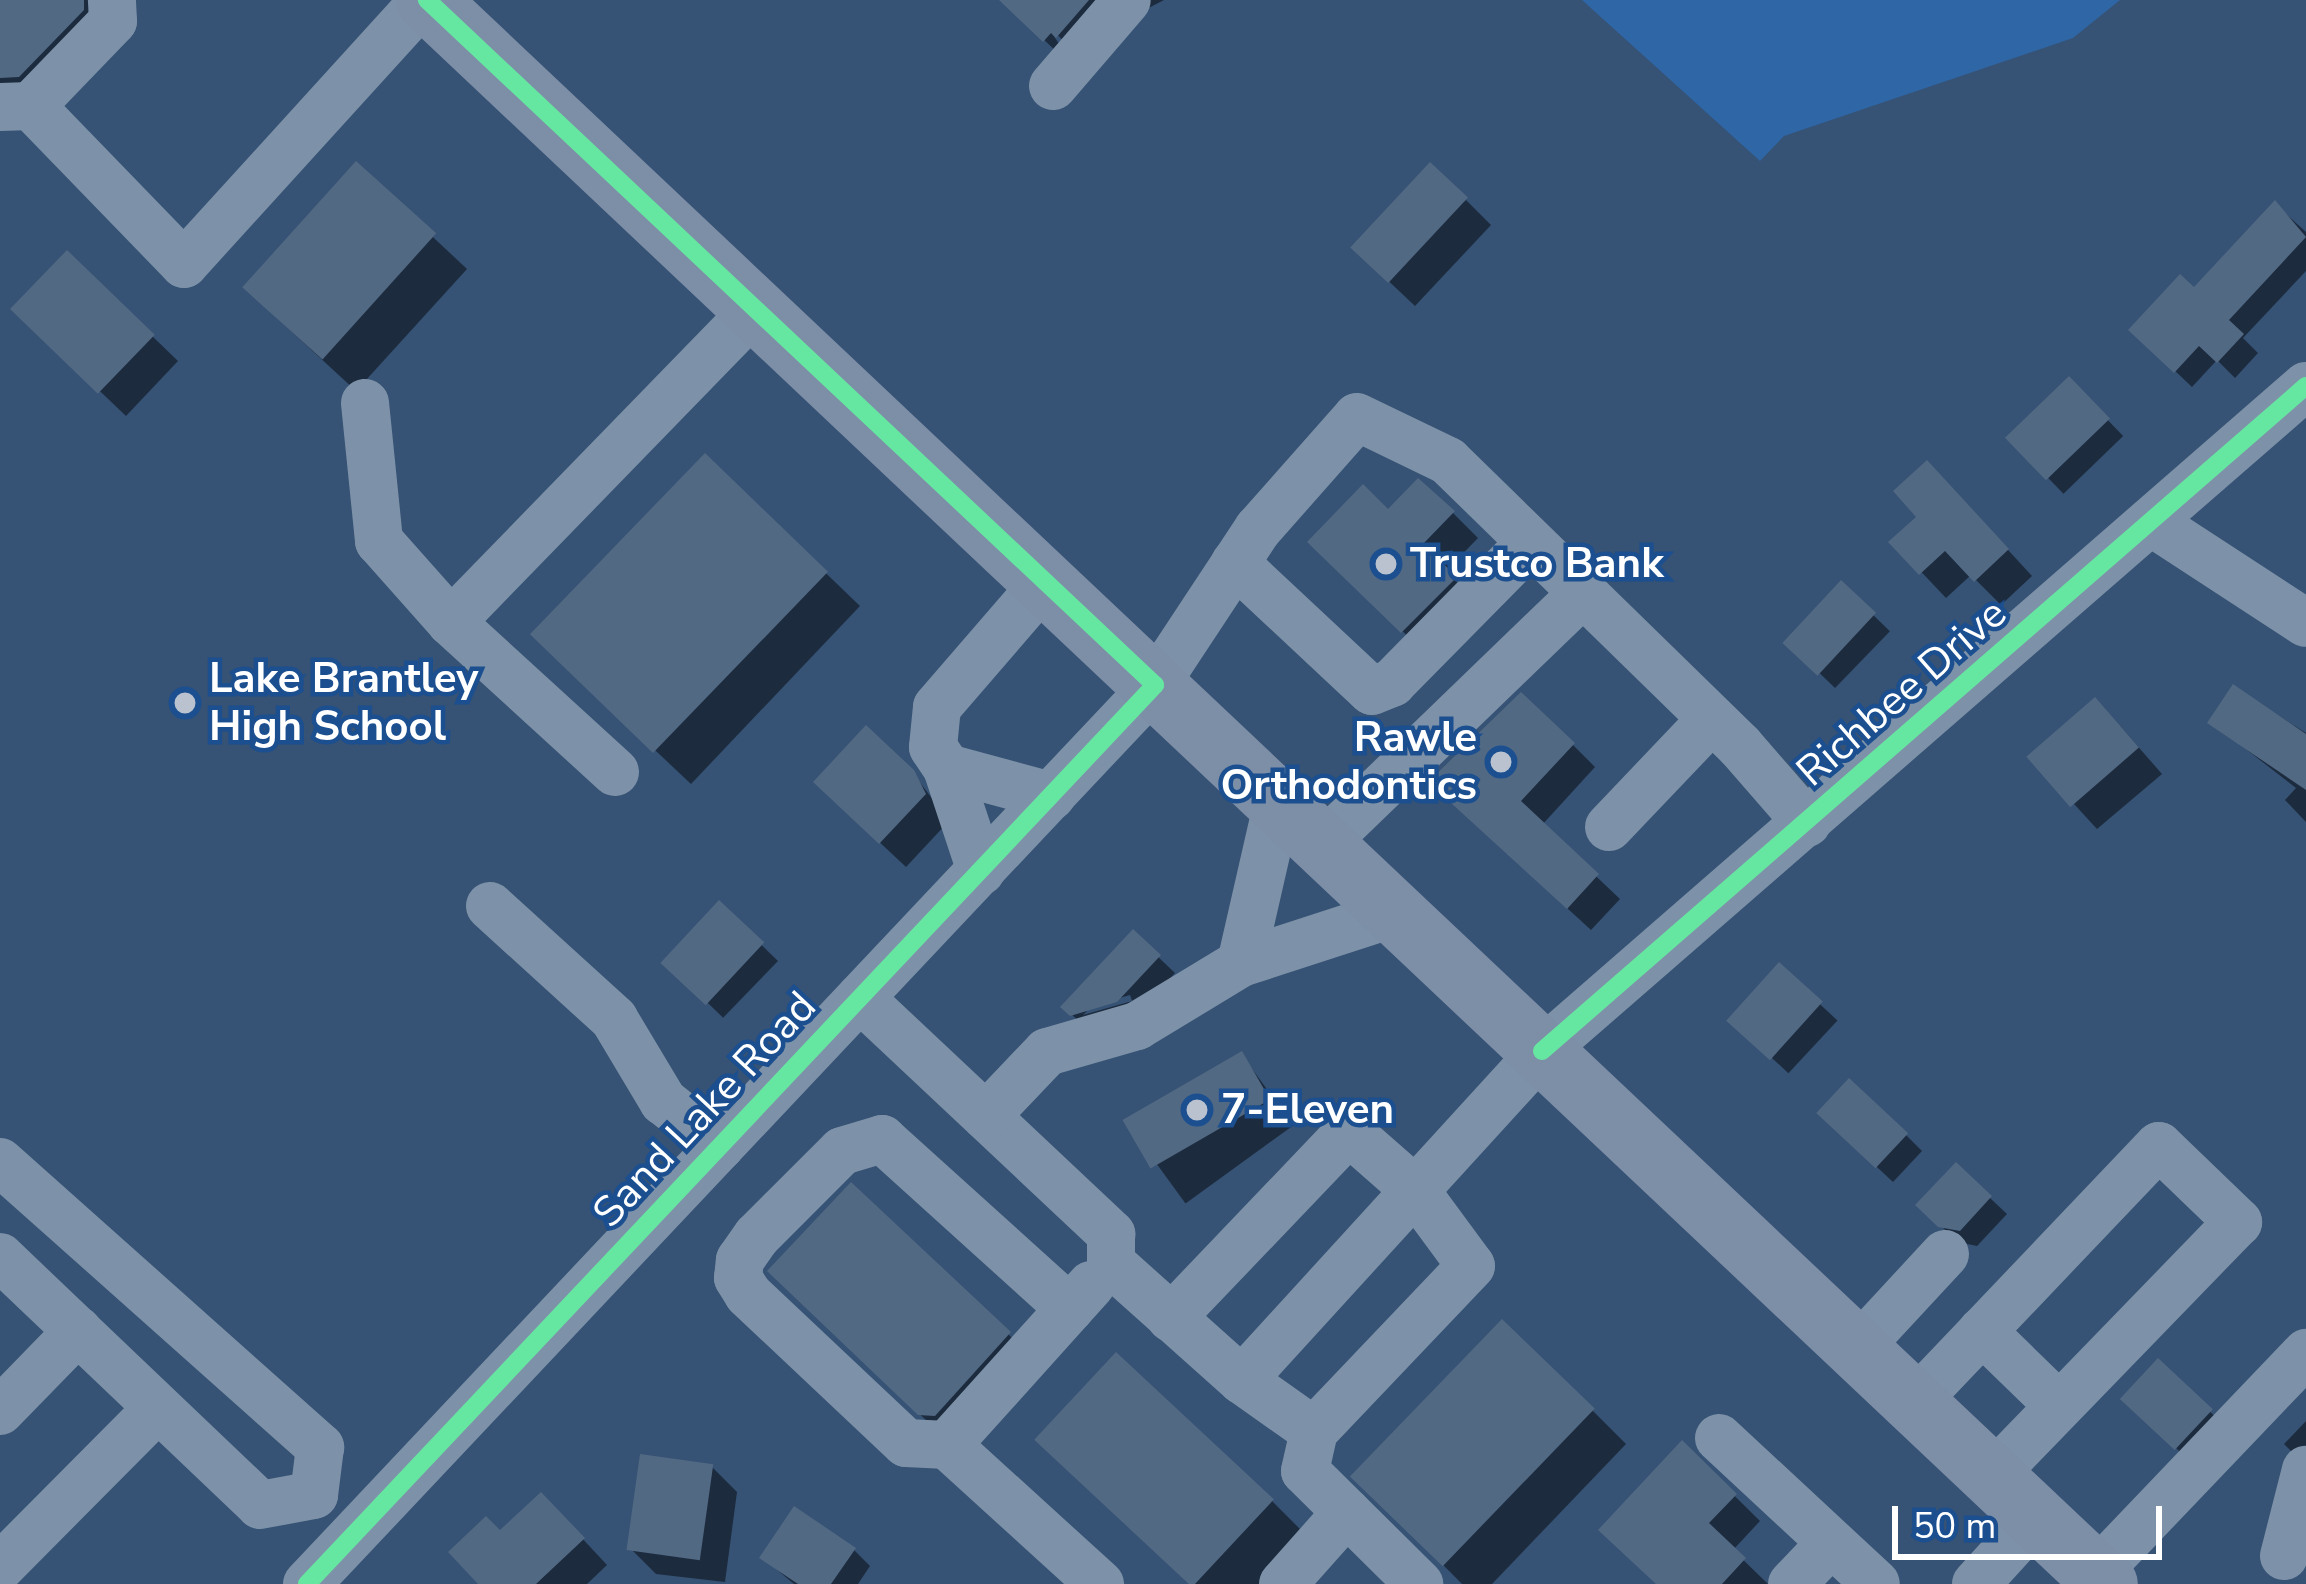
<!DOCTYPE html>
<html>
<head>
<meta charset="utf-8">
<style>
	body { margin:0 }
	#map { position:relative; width:2306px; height:1584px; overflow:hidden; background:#365274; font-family:"Nunito Sans",sans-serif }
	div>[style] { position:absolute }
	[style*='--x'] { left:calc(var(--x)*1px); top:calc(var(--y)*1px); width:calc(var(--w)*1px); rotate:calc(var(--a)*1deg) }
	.green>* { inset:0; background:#2f66a5 }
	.shadow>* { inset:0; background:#0007; transform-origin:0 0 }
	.building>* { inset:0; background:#526984; transform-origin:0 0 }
	.minor>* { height:48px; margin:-24px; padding:0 24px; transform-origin:24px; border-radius:24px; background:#7d92a8 }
	.major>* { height:63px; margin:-31.5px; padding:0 31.5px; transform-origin:31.5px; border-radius:31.5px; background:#7d8ea7 }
	.cycleway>* { height:18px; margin:-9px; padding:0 9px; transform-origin:9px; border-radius:9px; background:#66e7a1 }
	.dots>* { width:33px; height:33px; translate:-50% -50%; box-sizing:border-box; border:6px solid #1b4f8f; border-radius:50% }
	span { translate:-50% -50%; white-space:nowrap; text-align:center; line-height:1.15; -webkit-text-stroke:9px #1b4f8f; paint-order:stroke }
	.poi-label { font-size:42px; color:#fff; font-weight:700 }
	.left { translate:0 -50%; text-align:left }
	.right { translate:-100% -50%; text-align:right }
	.street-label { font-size:42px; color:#fff }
	.scale { position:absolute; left:1892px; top:1506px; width:270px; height:54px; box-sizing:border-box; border:6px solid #fff; border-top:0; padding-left:15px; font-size:36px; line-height:42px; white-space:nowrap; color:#fff; -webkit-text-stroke:9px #1b4f8f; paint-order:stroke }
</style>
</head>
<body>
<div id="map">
	<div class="green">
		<div style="clip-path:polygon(1582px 0,2120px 0,2073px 38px,1784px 136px,1760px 161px)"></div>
	</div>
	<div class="shadow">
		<div style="clip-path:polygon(0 0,108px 0,0 102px)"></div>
		<div style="clip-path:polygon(1002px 0,1164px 0,1139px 13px,1091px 69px,1043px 20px,1078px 72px)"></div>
		<div style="clip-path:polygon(356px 165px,467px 269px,356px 391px,278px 319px)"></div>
		<div style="clip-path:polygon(1466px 200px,1491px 225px,1415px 306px,1379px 272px)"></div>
		<div style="clip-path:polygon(2275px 204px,2306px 232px,2306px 271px,2243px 338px,2258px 353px,2235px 378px,2217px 360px,2192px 387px,2132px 330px,2194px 291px)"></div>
		<div style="clip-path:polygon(67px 254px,178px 361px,126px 416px,40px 334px)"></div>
		<div style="left:2069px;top:380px;width:78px;height:83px;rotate:46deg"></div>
		<div style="clip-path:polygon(705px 457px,860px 606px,691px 784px,569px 669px)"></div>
		<div style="clip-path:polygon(1952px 489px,2032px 576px,2001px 605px,1971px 575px,1946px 598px,1893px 542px)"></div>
		<div style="clip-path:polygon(1388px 513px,1453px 513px,1478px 538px,1446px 571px,1479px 604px,1428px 656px,1311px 542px)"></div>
		<div style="left:1841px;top:584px;width:68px;height:79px;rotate:44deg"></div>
		<div style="clip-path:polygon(2234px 688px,2306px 733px,2306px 822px,2285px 800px,2296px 788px,2211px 722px)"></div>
		<div style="clip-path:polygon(2120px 726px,2162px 774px,2097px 829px,2031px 757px)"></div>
		<div style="clip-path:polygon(1573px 745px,1595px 767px,1542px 825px,1620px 899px,1591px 930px,1455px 805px)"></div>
		<div style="clip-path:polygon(912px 772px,949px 821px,906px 867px,842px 807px)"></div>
		<div style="left:719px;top:904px;width:82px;height:79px;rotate:44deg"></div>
		<div style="clip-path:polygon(evenodd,1133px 933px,1175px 973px,1133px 1018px,1089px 1031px,1064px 1007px,1133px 933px,1130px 995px,1132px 1001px,1083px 1015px,1092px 1006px,1130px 995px)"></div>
		<div style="left:1779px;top:966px;width:80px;height:72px;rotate:43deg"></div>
		<div style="left:1242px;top:1055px;width:87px;height:133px;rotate:54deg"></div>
		<div style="clip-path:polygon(1836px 1129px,1906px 1135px,1922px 1151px,1893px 1182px)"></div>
		<div style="clip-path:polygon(1956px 1166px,2007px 1214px,1977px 1246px,1958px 1242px,1919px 1205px)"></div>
		<div style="clip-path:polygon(805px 1304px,1008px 1334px,1042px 1367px,954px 1447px)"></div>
		<div style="clip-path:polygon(2158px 1362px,2227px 1428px,2193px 1464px,2141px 1415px)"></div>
		<div style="clip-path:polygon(1593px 1411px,1626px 1444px,1492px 1584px,1462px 1584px,1355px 1476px)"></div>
		<div style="clip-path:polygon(2306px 1421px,2306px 1466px,2284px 1444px)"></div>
		<div style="clip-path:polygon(1682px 1444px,1760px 1521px,1733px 1550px,1768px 1584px,1658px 1584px)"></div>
		<div style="clip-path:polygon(711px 1466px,737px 1492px,725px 1582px,656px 1574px,631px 1549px)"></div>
		<div style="clip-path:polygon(1072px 1473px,1272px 1501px,1305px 1534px,1259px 1584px,1192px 1584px)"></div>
		<div style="clip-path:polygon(566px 1521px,607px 1565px,587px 1584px,482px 1584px,500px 1534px)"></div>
		<div style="clip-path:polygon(854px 1550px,870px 1566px,858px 1584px,794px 1584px,763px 1558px)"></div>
	</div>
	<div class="building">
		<div style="clip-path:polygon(0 0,84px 0,84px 10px,19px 77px,0 78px)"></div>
		<div style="clip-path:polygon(999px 0,1089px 0,1056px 38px,1051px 33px,1043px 42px)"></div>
		<div style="left:356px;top:161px;width:108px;height:170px;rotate:42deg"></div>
		<div style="left:1430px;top:162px;width:52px;height:117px;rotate:43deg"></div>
		<div style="clip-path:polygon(2275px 200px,2306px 237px,2229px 320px,2244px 334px,2217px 363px,2199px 346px,2174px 373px,2128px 330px,2180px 274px,2194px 287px)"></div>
		<div style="left:67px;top:250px;width:122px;height:82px;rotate:44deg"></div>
		<div style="left:2069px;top:376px;width:59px;height:89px;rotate:46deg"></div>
		<div style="left:705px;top:453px;width:171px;height:252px;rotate:44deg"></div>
		<div style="clip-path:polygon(1927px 460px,2009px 549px,1974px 582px,1945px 551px,1919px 575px,1888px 542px,1916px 517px,1893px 491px)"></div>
		<div style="clip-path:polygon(1418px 478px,1455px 511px,1423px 544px,1457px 577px,1401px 633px,1307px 542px,1363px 484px,1388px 509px)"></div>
		<div style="left:1841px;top:580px;width:48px;height:86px;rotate:43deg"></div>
		<div style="clip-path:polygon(2233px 684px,2306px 734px,2306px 790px,2207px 723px)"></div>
		<div style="clip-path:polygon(1521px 692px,1575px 743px,1521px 801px,1599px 874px,1567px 909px,1428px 782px)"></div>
		<div style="left:2095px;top:697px;width:67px;height:91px;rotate:49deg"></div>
		<div style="clip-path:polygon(866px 725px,914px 770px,926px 794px,879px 844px,813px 782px)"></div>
		<div style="left:719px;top:900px;width:62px;height:86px;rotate:43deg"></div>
		<div style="clip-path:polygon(1133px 929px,1161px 955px,1117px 1002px,1070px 1016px,1060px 1007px)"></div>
		<div style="left:1779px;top:962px;width:59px;height:79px;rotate:42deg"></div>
		<div style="left:1242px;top:1051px;width:56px;height:138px;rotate:60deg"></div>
		<div style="left:1849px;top:1078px;width:81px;height:48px;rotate:43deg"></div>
		<div style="clip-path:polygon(1956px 1162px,1992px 1196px,1960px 1231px,1938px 1227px,1915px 1205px)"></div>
		<div style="clip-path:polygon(851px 1182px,1011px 1332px,935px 1416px,918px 1415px,767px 1271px)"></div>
		<div style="left:1502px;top:1319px;width:129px;height:219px;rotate:44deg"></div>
		<div style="left:1116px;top:1352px;width:216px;height:120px;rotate:43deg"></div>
		<div style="left:2158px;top:1358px;width:75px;height:56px;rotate:43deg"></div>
		<div style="clip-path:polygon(1682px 1440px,1737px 1494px,1709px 1523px,1746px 1558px,1722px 1584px,1656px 1584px,1598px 1530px)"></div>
		<div style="left:640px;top:1454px;width:74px;height:97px;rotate:8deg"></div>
		<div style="clip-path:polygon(541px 1492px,585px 1538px,536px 1584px,478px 1584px,448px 1552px,486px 1516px,500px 1530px)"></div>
		<div style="clip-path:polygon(794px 1506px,856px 1548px,831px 1584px,798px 1584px,759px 1558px)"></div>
	</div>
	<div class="minor">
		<div style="--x:1053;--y:86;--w:113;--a:-49.3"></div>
		<div style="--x:31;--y:106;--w:220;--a:45.9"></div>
		<div style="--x:184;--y:264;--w:357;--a:-47.7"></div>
		<div style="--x:0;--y:107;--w:31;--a:-2"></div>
		<div style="--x:31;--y:106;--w:118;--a:-46"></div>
		<div style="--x:113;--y:21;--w:21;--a:-93"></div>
		<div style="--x:365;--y:403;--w:139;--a:84.2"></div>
		<div style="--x:379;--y:541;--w:108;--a:48.4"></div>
		<div style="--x:2154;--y:524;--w:181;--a:33.1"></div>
		<div style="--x:1235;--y:563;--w:187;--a:43.1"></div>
		<div style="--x:1372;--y:691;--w:22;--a:-22"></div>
		<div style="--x:1392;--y:683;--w:195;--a:-45.4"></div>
		<div style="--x:947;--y:768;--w:25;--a:-124"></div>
		<div style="--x:933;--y:747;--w:40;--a:-84.3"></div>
		<div style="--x:937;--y:707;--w:165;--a:-49.2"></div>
		<div style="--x:615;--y:772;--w:222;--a:-137.6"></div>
		<div style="--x:451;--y:622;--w:436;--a:-45.8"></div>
		<div style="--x:1609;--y:827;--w:149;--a:-46.4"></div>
		<div style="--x:1323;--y:844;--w:360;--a:-44"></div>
		<div style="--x:981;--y:871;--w:108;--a:-108.3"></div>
		<div style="--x:947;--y:768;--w:108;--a:15.1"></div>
		<div style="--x:490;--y:906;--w:168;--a:42.3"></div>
		<div style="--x:614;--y:1019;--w:96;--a:59.1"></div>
		<div style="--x:663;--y:1101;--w:73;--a:38.3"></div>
		<div style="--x:1241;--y:963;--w:165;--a:-77.1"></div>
		<div style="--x:860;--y:998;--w:345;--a:43.2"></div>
		<div style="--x:1111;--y:1234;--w:29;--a:90"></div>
		<div style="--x:1111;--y:1263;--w:176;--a:41.8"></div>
		<div style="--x:1242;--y:1380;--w:445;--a:-47.6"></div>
		<div style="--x:1542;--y:1051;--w:1013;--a:-41.04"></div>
		<div style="--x:986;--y:1116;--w:88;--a:-46.4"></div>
		<div style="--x:1047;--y:1052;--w:94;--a:-16.1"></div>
		<div style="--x:1137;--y:1026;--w:122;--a:-31.2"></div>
		<div style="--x:1241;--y:963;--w:162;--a:-18"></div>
		<div style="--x:0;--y:1162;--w:429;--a:41.7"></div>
		<div style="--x:320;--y:1447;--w:48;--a:97.1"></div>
		<div style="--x:0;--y:1257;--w:359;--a:43.6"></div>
		<div style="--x:260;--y:1505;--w:55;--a:-10.5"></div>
		<div style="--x:1091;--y:1285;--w:215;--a:132"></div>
		<div style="--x:947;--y:1445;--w:207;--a:42.3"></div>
		<div style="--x:1171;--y:1318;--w:257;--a:-46.3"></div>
		<div style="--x:1349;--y:1132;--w:88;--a:41.3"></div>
		<div style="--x:1415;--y:1190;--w:94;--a:53.6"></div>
		<div style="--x:1471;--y:1266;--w:228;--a:133.6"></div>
		<div style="--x:1314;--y:1431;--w:88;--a:-144.7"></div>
		<div style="--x:1982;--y:1331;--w:107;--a:44.2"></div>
		<div style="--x:1858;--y:1348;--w:128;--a:-47.2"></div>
		<div style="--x:1914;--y:1403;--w:355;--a:-46.4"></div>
		<div style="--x:2159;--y:1146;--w:110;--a:43.9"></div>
		<div style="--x:2238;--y:1222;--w:354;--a:134.1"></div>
		<div style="--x:0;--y:1411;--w:112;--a:-45.7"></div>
		<div style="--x:1314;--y:1431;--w:41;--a:102.7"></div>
		<div style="--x:1305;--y:1471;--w:161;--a:44.7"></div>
		<div style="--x:1719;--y:1438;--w:214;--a:42.9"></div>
		<div style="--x:947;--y:1445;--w:41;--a:-177.2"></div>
		<div style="--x:906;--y:1443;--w:217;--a:-136.7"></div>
		<div style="--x:748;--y:1294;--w:19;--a:-122"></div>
		<div style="--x:738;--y:1278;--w:18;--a:-84"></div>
		<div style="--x:740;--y:1260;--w:29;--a:-55"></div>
		<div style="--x:757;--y:1236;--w:120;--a:-45"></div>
		<div style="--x:842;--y:1151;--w:42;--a:-16.7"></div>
		<div style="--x:882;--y:1139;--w:253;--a:42.1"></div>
		<div style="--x:2284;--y:1556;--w:89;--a:-75.7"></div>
		<div style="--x:0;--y:1567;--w:224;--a:-45.2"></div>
		<div style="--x:2095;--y:1574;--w:306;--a:-46.3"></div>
		<div style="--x:307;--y:1584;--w:1236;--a:-46.67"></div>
		<div style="--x:1155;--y:685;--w:187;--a:-56.6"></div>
		<div style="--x:1258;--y:529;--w:149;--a:-48.5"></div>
		<div style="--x:1357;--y:417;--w:101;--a:25.8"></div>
		<div style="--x:1448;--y:461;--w:408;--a:44.3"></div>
		<div style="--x:1740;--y:746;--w:102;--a:49"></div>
		<div style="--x:1283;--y:1584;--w:96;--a:-48.4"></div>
		<div style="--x:1792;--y:1584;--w:57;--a:-46.4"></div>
		<div style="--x:1976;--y:1584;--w:89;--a:-47.7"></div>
	</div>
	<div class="major">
		<div style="--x:427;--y:0;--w:2308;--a:43.33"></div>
	</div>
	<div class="cycleway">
		<div style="--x:1542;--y:1051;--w:1013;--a:-41.04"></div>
		<div style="--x:307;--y:1584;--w:1236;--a:-46.67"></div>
		<div style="--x:1155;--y:685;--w:1000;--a:-136.74"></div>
	</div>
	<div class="dots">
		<div style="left:1386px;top:564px;background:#b9c2ce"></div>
		<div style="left:185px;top:703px;background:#b9c2ce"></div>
		<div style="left:1501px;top:762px;background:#b9c2ce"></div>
		<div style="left:1197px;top:1110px;background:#b9c2ce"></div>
	</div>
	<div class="poi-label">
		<span class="left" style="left:1410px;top:564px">Trustco Bank</span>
		<span class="left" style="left:209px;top:703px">Lake Brantley<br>High School</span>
		<span class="right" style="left:1477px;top:762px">Rawle<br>Orthodontics</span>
		<span class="left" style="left:1221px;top:1110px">7-Eleven</span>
	</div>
	<div class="street-label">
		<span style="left:1902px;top:693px;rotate:-41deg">Richbee Drive</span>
		<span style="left:705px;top:1110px;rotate:-47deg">Sand Lake Road</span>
	</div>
	<div class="scale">50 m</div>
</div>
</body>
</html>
